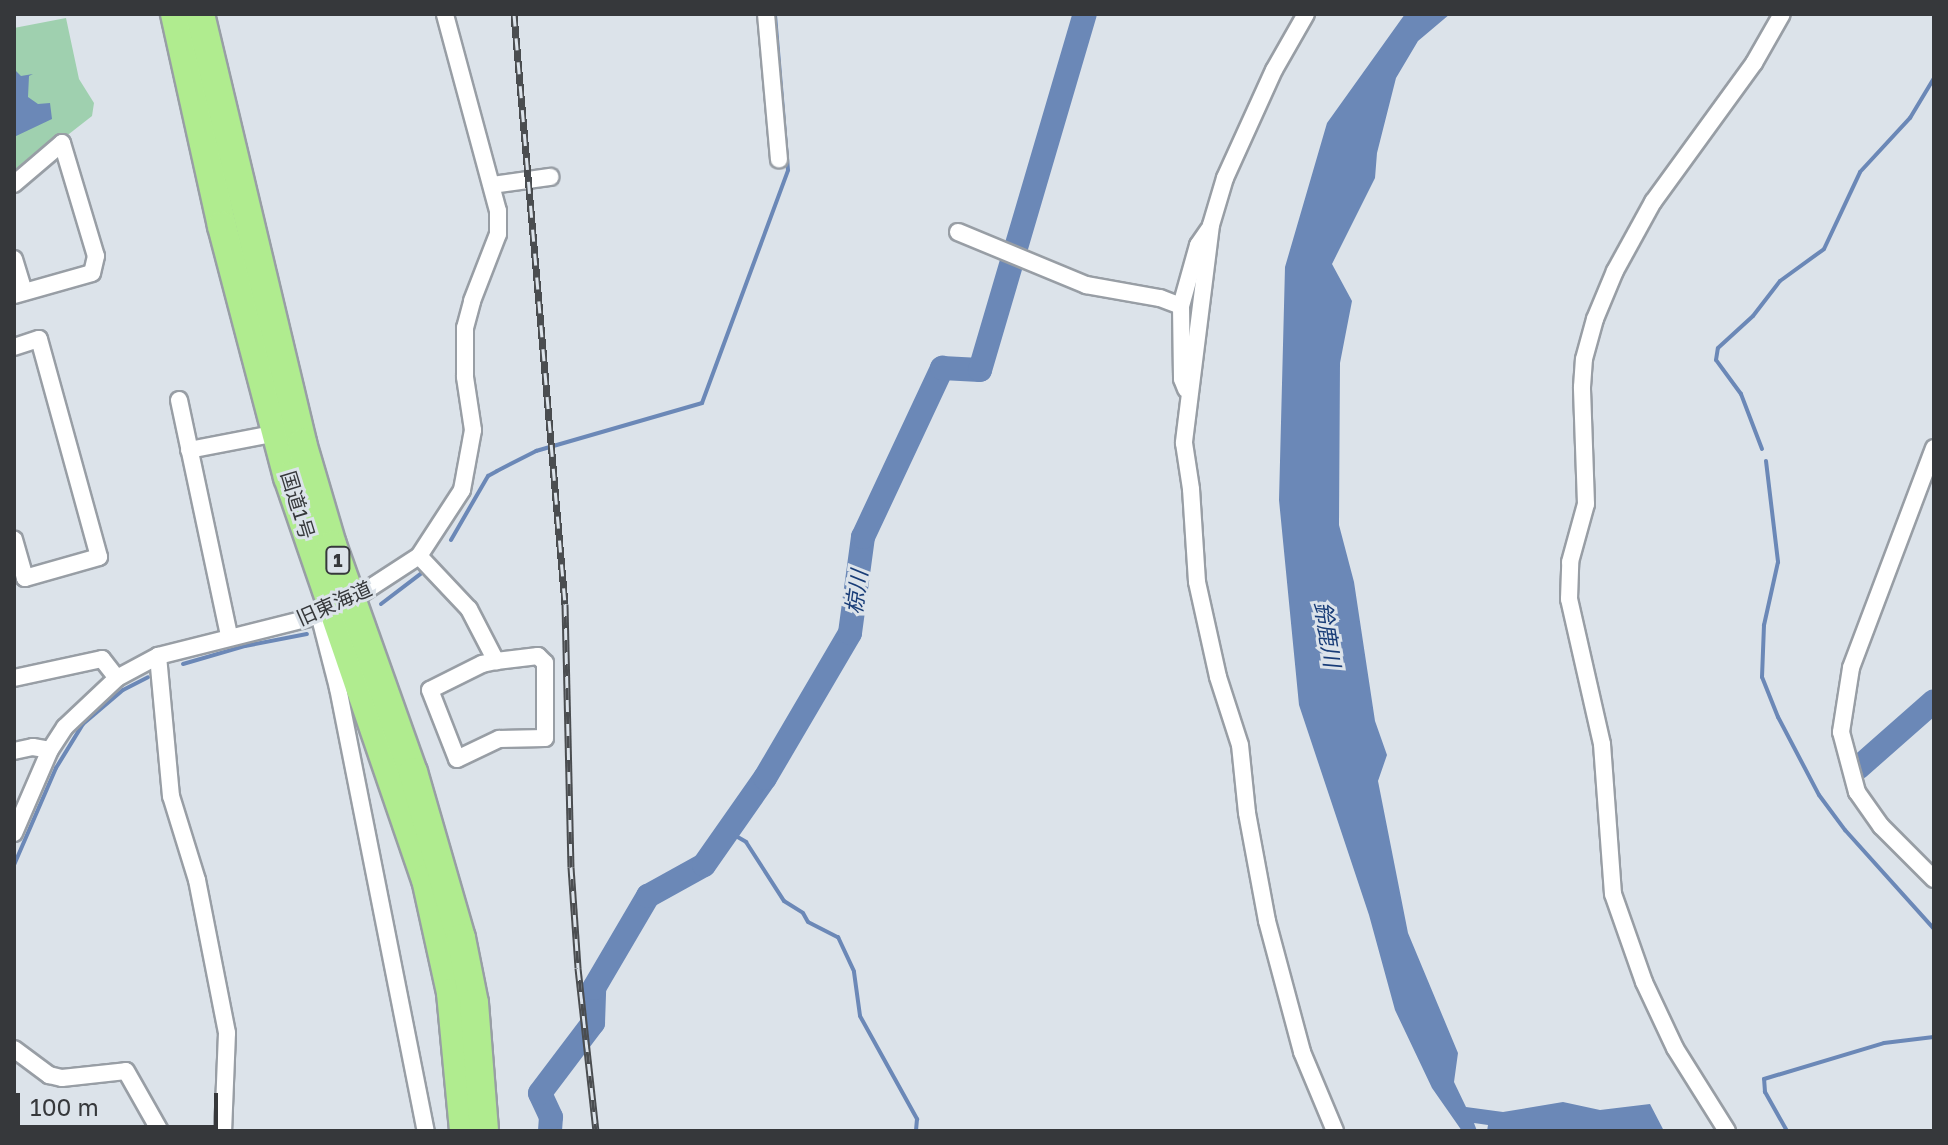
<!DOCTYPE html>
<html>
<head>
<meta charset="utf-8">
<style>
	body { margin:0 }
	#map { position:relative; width:1948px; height:1145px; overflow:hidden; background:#dce3ea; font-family:"Golos Text","Noto Sans JP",sans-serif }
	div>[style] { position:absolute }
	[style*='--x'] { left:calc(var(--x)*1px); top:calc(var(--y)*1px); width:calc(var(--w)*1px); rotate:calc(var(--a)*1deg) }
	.green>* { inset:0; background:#9fd0af }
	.water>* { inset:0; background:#6b88b7 }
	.stream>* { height:4px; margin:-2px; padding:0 2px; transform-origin:2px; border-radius:2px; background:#6b88b7 }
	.river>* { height:24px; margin:-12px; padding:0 12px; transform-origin:12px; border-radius:12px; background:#6b88b7 }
	.roads { filter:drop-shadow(2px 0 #989ea5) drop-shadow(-2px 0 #989ea5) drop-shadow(0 2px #989ea5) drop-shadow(0 -2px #989ea5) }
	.minor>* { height:16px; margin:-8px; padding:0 8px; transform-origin:8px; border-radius:8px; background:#fff }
	.trunk>* { height:28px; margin:-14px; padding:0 14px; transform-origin:14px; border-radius:14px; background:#b0ec8f }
	.rail>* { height:7px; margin-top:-3.5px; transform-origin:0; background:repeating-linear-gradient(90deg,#dce3ea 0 12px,#4a4d50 0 24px); box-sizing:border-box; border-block:2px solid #4a4d50 }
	span { translate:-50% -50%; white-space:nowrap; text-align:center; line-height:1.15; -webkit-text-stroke:6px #dce3ea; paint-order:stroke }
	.shield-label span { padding:2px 6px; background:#dce3ea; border:2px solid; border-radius:6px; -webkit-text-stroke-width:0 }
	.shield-label { font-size:18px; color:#36383b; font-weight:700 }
	.street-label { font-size:20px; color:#36383b }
	.water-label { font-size:22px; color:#183c77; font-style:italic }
	.frame { position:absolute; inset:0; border:16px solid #36383b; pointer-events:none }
	.scale { position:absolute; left:16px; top:1093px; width:202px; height:36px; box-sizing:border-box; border:4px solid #36383b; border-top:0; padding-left:10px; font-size:24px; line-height:28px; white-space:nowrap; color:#36383b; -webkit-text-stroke:6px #dce3ea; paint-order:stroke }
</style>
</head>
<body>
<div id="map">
	<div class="green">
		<div style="clip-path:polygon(66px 18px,79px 79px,94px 103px,92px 116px,14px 177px,14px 28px)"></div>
	</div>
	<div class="water">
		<div style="clip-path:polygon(1405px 14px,1450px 14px,1418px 41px,1396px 78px,1377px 153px,1375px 178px,1332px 264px,1352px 301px,1340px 363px,1339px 525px,1354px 582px,1375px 721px,1387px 755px,1378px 781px,1408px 933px,1458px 1053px,1454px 1082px,1466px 1107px,1503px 1112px,1563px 1102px,1600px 1110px,1650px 1104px,1664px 1131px,1487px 1131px,1488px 1125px,1474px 1123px,1477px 1131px,1462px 1131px,1432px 1088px,1395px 1010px,1369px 915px,1299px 705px,1279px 500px,1285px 267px,1327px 123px)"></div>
		<div style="clip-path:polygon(14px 69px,21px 76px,33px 74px,29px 76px,28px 97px,38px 104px,50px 103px,52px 119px,14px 137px)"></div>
	</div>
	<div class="stream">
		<div style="--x:1762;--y:449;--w:59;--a:-110.9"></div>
		<div style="--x:1741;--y:394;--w:42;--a:-126.3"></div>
		<div style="--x:1716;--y:360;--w:12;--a:-81"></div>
		<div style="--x:1718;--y:348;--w:47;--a:-42.4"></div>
		<div style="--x:1753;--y:316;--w:44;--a:-52.4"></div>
		<div style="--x:1780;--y:281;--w:54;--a:-36"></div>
		<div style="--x:1824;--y:249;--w:85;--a:-64.9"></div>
		<div style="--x:1860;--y:172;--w:74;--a:-47.2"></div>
		<div style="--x:1910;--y:118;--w:47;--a:-59"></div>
		<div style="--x:1766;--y:461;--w:102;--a:83.2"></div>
		<div style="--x:1778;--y:562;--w:65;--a:102.5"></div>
		<div style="--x:1764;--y:625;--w:52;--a:92.2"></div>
		<div style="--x:1762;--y:677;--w:43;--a:68.2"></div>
		<div style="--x:1778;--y:717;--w:88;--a:62.3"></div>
		<div style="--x:1819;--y:795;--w:44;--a:53.4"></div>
		<div style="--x:1845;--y:830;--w:133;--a:48"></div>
		<div style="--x:451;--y:540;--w:74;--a:-60"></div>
		<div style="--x:488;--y:476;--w:10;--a:-29"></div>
		<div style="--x:497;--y:471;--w:44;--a:-27.1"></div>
		<div style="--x:536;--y:451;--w:173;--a:-16.1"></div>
		<div style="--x:702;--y:403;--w:248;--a:-69.7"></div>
		<div style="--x:788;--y:170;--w:157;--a:-94.8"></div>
		<div style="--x:381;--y:604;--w:53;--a:-37.3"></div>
		<div style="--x:183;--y:664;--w:65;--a:-16.2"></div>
		<div style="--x:245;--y:646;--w:63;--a:-11"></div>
		<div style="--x:729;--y:832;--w:20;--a:30"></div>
		<div style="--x:746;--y:842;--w:70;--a:57.2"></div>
		<div style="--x:784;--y:901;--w:22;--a:32"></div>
		<div style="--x:803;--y:913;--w:10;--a:61"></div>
		<div style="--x:808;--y:922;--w:34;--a:27"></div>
		<div style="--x:838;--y:937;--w:38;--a:65"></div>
		<div style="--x:854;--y:972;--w:44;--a:82.2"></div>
		<div style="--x:860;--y:1016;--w:118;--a:61"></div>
		<div style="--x:917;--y:1119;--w:12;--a:95"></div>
		<div style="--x:14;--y:865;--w:106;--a:-66.6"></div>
		<div style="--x:56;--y:768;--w:52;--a:-58.5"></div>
		<div style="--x:83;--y:724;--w:52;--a:-40.4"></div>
		<div style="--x:123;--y:690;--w:28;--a:-27"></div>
		<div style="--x:1787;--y:1131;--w:45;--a:-119.4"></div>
		<div style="--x:1765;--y:1092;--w:13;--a:-94"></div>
		<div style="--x:1764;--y:1079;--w:125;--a:-16.7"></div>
		<div style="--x:1884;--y:1043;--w:50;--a:-6.8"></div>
	</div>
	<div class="river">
		<div style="--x:1858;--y:768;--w:101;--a:-41.4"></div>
		<div style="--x:550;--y:1131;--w:14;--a:-86"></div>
		<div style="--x:551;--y:1117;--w:26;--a:-115"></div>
		<div style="--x:540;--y:1093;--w:88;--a:-52.9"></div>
		<div style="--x:593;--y:1023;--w:35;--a:-88"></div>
		<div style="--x:594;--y:988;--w:107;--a:-59.6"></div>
		<div style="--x:648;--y:896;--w:64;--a:-29"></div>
		<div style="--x:704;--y:865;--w:106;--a:-55"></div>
		<div style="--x:765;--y:778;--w:168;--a:-59.6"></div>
		<div style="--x:850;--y:633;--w:97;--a:-82.3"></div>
		<div style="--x:863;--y:537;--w:187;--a:-64.9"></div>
		<div style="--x:942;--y:368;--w:38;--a:3"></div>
		<div style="--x:980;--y:370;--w:371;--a:-73.6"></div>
	</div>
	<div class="roads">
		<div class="minor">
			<div style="--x:766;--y:14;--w:146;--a:84.9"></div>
			<div style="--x:1306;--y:14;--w:64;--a:119.7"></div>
			<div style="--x:1274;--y:70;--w:119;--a:114.4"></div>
			<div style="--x:1225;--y:178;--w:49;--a:106.6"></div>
			<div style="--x:1211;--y:225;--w:220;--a:97.1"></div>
			<div style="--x:1184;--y:443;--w:47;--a:81.3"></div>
			<div style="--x:1191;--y:489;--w:93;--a:86.3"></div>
			<div style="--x:1197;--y:582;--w:97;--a:77.5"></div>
			<div style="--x:1218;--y:677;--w:71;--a:72.1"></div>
			<div style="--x:1240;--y:745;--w:68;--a:84.1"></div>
			<div style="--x:1247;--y:813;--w:110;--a:79.5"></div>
			<div style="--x:1267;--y:921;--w:136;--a:75"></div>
			<div style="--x:1302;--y:1052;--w:86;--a:67.3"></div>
			<div style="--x:14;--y:184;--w:63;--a:-40.5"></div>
			<div style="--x:62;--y:143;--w:118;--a:73.3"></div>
			<div style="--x:96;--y:256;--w:17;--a:103"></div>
			<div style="--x:92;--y:273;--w:81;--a:164.2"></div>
			<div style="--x:492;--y:185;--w:59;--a:-7.9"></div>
			<div style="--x:958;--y:232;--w:139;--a:22.5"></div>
			<div style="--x:1086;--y:285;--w:75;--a:10"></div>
			<div style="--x:1160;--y:298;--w:22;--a:21"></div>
			<div style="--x:1181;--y:306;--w:73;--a:89.2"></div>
			<div style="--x:1182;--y:379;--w:11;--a:68"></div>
			<div style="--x:14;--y:259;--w:34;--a:73"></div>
			<div style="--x:1181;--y:306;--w:63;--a:-74.4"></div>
			<div style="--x:1198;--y:245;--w:19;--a:-55"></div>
			<div style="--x:14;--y:347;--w:26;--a:-18"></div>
			<div style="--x:39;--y:339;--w:226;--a:74.6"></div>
			<div style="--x:99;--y:557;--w:77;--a:164.2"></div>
			<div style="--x:25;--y:578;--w:40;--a:-106"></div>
			<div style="--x:179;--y:400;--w:241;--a:78"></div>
			<div style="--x:1934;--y:448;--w:235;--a:110.7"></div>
			<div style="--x:1851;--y:668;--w:65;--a:98.9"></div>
			<div style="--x:1841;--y:732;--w:62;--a:75.1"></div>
			<div style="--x:1857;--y:792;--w:42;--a:54.8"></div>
			<div style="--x:1881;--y:826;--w:75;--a:45"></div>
			<div style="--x:189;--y:450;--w:90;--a:-10.9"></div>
			<div style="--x:419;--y:556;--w:73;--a:46.7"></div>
			<div style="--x:469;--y:609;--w:59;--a:62.6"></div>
			<div style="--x:496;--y:661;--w:14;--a:168"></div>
			<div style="--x:482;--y:664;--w:58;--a:153.4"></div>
			<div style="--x:430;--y:690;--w:74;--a:68.6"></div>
			<div style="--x:457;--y:759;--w:47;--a:-25.5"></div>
			<div style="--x:499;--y:739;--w:46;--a:-1.2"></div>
			<div style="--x:545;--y:738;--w:75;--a:-90"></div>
			<div style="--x:545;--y:663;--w:10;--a:-135"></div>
			<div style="--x:538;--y:656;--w:42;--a:173.2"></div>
			<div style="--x:319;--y:614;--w:76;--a:75.6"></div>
			<div style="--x:338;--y:688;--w:452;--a:78.8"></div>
			<div style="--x:158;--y:656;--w:141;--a:84.7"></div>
			<div style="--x:171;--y:796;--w:88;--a:72.8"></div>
			<div style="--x:197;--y:880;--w:156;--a:78.9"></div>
			<div style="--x:227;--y:1033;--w:98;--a:92.3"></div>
			<div style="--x:14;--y:678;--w:90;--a:-12.2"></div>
			<div style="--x:102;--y:659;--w:24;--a:52"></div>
			<div style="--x:14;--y:751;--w:19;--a:-12"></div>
			<div style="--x:33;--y:747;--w:17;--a:10"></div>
			<div style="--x:14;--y:833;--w:90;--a:-66.6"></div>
			<div style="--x:50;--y:750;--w:27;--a:-57"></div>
			<div style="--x:65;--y:727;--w:71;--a:-43.3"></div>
			<div style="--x:117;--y:678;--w:47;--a:-28.2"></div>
			<div style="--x:158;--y:656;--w:156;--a:-14.1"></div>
			<div style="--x:309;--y:618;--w:48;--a:-23.4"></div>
			<div style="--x:353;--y:599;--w:79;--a:-33.1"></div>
			<div style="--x:419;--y:556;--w:79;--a:-56.9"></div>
			<div style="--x:462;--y:490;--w:61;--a:-79.6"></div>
			<div style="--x:473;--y:430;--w:54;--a:-98.6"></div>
			<div style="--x:465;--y:377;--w:49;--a:-90"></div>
			<div style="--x:465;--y:328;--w:28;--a:-75"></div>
			<div style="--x:472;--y:301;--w:72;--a:-68.8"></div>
			<div style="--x:498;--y:234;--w:23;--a:-90"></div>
			<div style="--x:498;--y:211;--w:204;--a:-105.1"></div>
			<div style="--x:14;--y:1049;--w:44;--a:36.6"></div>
			<div style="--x:49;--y:1075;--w:13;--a:13"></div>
			<div style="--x:62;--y:1078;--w:64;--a:-6.2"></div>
			<div style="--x:126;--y:1071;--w:69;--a:60.5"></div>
			<div style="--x:1727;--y:1131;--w:98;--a:-122.1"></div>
			<div style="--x:1675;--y:1048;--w:73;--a:-115.2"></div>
			<div style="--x:1644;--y:982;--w:93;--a:-109.4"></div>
			<div style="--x:1613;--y:894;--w:150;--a:-94.2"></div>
			<div style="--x:1602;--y:744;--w:149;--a:-102.8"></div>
			<div style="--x:1569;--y:599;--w:37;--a:-88"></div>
			<div style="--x:1570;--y:562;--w:60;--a:-74.6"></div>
			<div style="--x:1586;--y:504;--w:117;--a:-92"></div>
			<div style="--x:1582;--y:387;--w:28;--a:-86"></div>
			<div style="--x:1584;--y:359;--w:41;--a:-74.6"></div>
			<div style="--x:1595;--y:319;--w:52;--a:-67.4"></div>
			<div style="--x:1615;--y:271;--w:79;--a:-61.2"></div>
			<div style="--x:1653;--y:202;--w:172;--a:-54"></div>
			<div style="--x:1754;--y:63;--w:56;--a:-60.3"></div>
		</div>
		<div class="trunk">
			<div style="--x:175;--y:14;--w:217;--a:77.5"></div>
			<div style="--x:222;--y:226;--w:260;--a:75.3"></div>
			<div style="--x:288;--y:477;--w:425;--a:71.1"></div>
			<div style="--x:426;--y:879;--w:117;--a:77.6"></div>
			<div style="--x:451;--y:993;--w:139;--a:84.6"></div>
			<div style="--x:200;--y:14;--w:441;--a:76.6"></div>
			<div style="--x:302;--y:443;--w:106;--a:73.6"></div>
			<div style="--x:332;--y:545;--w:241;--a:70.4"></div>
			<div style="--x:413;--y:772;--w:173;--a:73.9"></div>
			<div style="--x:461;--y:938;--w:66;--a:78.7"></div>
			<div style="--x:474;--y:1003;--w:128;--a:85.5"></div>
		</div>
	</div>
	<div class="rail">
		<div style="--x:514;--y:14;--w:592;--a:85.06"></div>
		<div style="--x:565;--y:604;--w:263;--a:88.7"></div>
		<div style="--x:571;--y:867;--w:101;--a:86"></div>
		<div style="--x:578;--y:968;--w:164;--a:83.7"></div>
	</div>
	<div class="shield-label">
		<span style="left:338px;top:560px">1</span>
	</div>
	<div class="street-label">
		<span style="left:298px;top:505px;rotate:73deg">国道1号</span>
		<span style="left:334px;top:603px;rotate:-24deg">旧東海道</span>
	</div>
	<div class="water-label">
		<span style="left:856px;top:592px;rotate:-82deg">椋川</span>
		<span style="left:1328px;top:634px;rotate:81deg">鈴鹿川</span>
	</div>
	<div class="frame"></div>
	<div class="scale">100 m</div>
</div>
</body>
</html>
